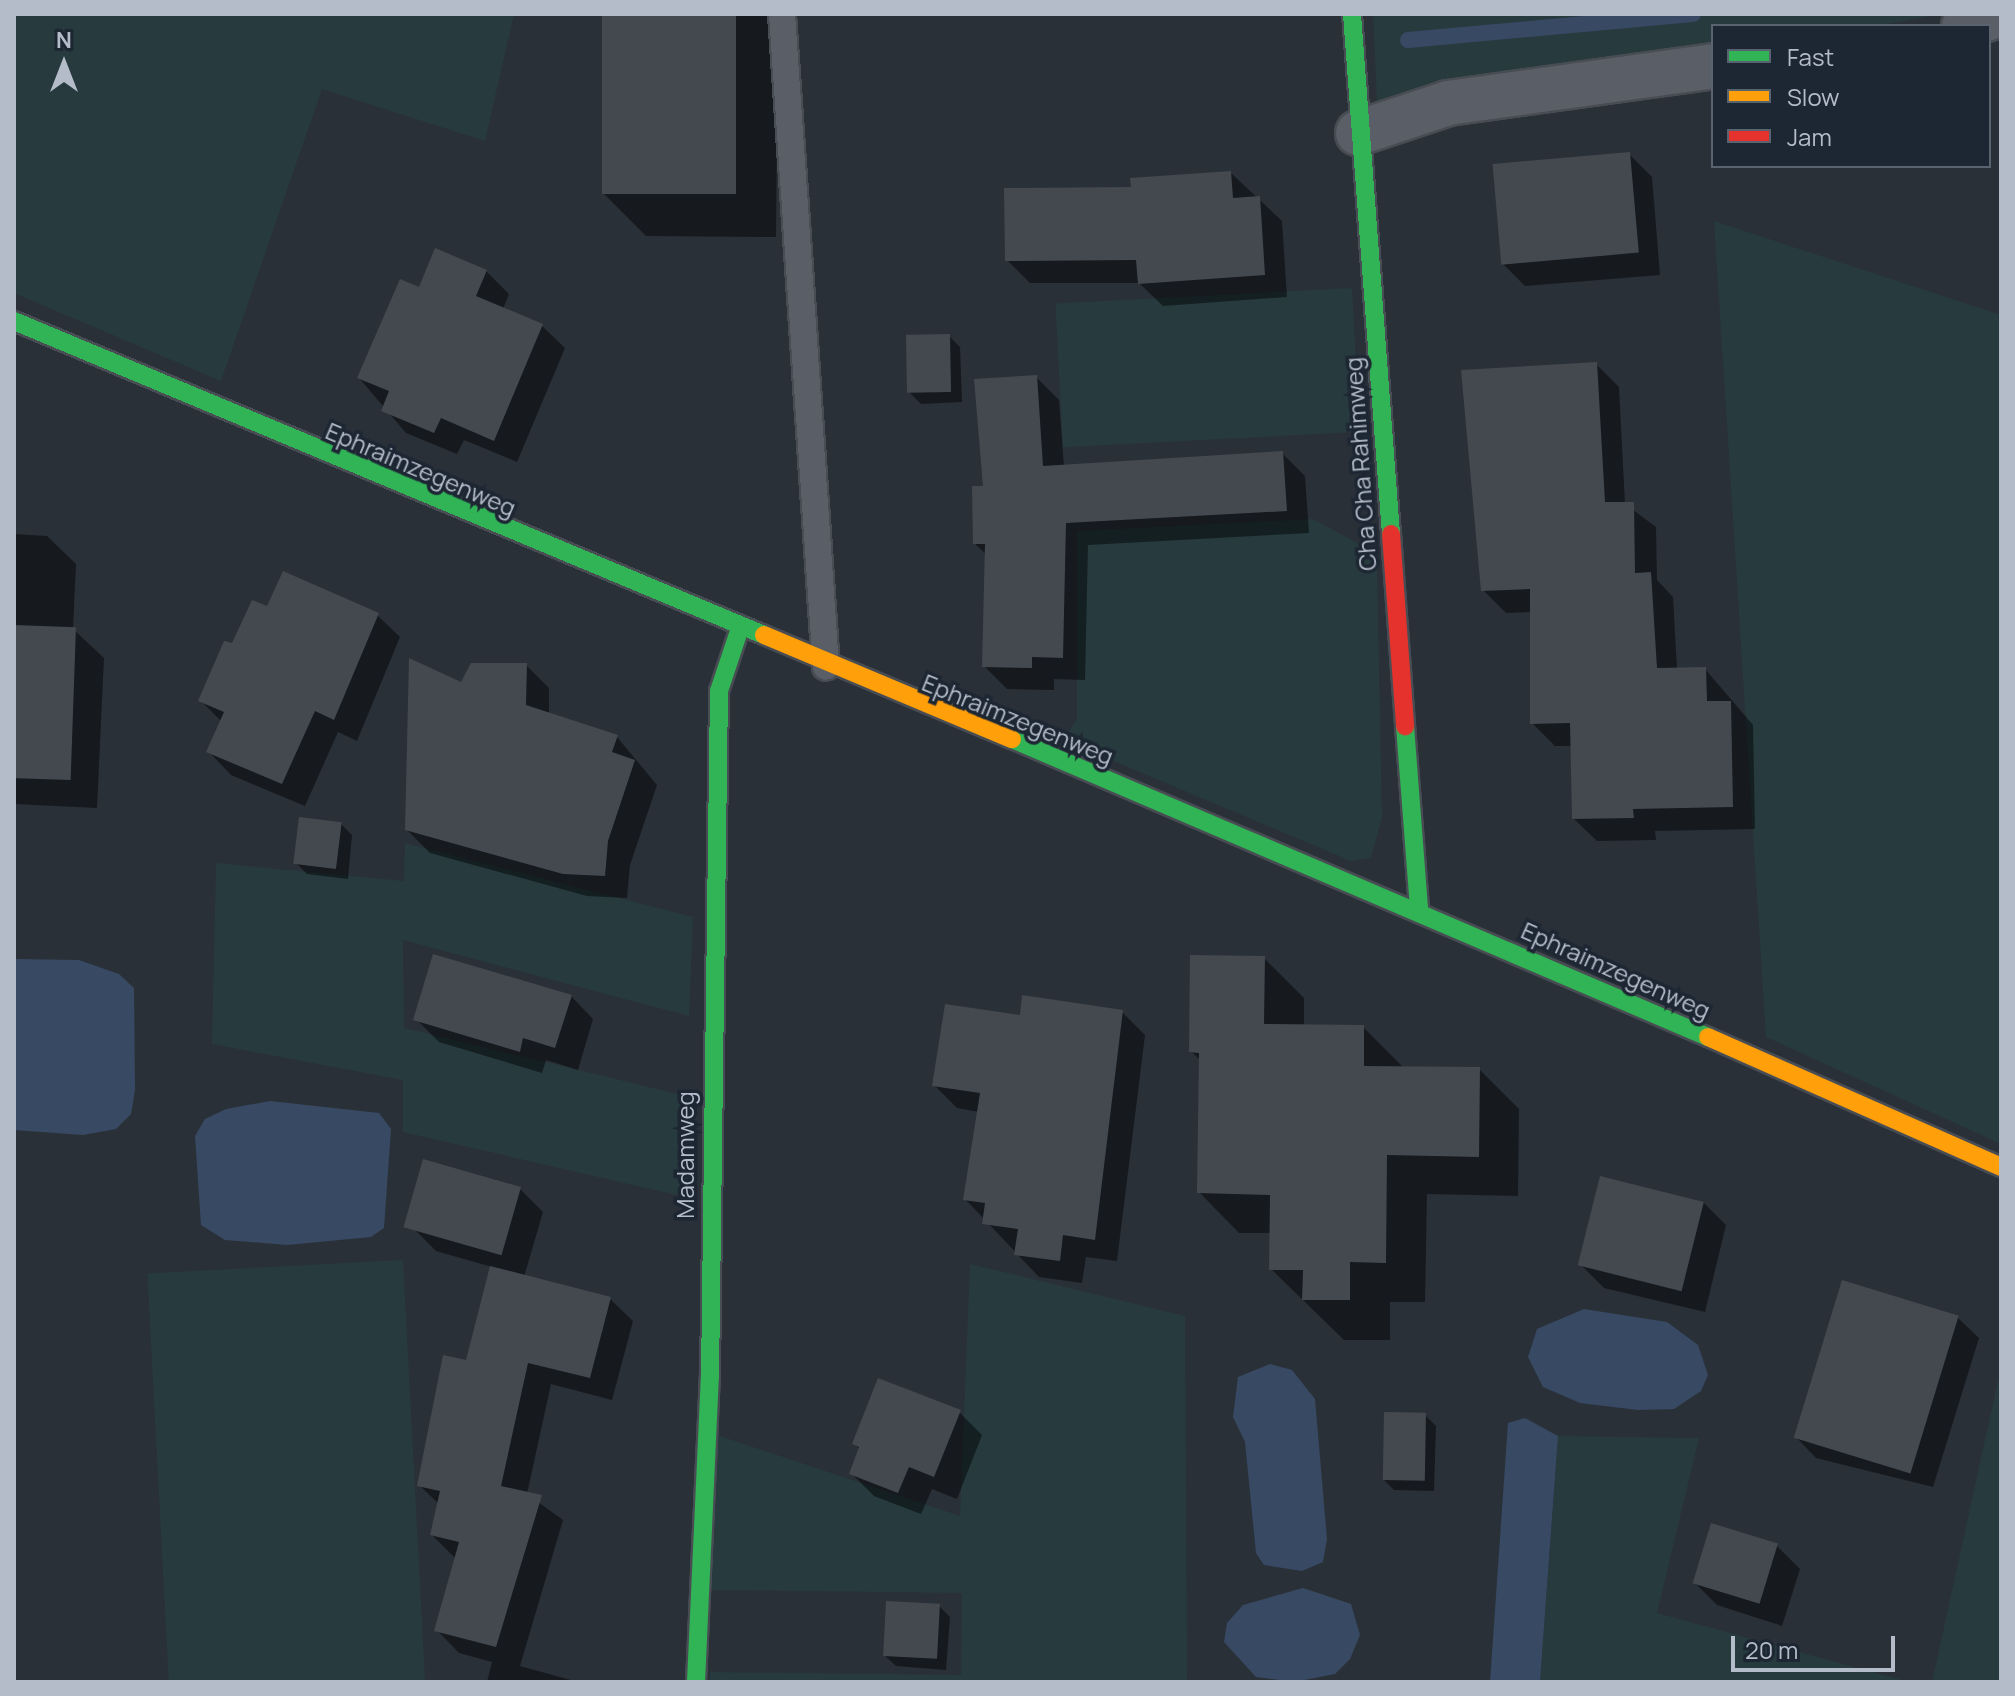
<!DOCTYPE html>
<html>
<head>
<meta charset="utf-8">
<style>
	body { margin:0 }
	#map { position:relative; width:2015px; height:1696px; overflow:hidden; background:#2a3038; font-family:Manrope,sans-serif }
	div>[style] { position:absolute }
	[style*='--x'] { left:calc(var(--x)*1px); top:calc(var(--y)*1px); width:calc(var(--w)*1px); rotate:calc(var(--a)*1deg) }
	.green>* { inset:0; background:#273a3e; transform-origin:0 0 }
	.water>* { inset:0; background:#384963 }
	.shadow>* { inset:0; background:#0007 }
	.stream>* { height:16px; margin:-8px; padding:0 8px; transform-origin:8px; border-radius:8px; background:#384963 }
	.building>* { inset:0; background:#444950; transform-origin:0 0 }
	.roads { filter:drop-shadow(2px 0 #484c53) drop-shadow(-2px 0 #484c53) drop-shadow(0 2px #484c53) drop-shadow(0 -2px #484c53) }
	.lane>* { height:26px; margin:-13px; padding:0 13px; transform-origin:13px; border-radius:13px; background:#5a5e66 }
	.street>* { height:44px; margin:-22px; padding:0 22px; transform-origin:22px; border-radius:22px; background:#5a5e66 }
	.fast>* { height:18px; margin:-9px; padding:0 9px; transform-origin:9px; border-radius:9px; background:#30b455 }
	.slow>* { height:18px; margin:-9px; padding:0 9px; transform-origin:9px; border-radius:9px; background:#ff9f0a }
	.jam>* { height:18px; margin:-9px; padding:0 9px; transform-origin:9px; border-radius:9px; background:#e5322d }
	span { translate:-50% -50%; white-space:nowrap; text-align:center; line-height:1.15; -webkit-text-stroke:7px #1d2633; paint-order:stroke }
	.street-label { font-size:24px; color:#b4bcc9 }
	.frame { position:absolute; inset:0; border:16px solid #b4bcc9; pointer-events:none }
	.legend { position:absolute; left:1711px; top:24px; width:280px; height:144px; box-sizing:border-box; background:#1d2633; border:2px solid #59626f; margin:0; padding:10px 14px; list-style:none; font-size:24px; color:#b4bcc9 }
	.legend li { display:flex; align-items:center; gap:16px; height:40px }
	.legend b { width:40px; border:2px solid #59626f }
	.north { position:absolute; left:24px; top:24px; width:80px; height:80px; -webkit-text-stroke:6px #1d2633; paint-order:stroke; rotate:0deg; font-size:22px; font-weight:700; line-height:32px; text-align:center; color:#b4bcc9 }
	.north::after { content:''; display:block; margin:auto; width:28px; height:36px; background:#b4bcc9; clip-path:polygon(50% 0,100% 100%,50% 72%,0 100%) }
	.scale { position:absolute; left:1731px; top:1636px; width:164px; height:36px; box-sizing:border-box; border:4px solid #b4bcc9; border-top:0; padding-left:10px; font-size:24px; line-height:28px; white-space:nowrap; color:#b4bcc9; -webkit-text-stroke:6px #1d2633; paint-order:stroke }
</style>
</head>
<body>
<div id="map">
	<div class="green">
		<div style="clip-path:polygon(14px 14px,514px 14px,485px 141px,322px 89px,221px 381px,14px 293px)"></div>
		<div style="clip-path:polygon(1373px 14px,1942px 14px,1877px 26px,1713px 26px,1713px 48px,1444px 83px,1377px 101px)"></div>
		<div style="clip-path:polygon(1714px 221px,2001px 315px,2001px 1144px,1766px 1037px)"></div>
		<div style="left:1352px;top:288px;width:144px;height:297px;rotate:87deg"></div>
		<div style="clip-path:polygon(1313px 519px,1368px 549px,1377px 568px,1382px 817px,1371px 858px,1351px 861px,1064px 740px,1077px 718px,1077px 531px)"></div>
		<div style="clip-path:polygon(405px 843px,693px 917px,689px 1016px,403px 940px,404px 1028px,690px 1097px,690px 1198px,403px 1132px,403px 1080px,212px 1044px,216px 863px,404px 881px)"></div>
		<div style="left:403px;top:1260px;width:422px;height:256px;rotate:87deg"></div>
		<div style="clip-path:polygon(970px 1264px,1185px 1316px,1187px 1682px,710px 1682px,710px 1672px,961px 1675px,962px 1593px,711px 1590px,717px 1435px,960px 1516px)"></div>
		<div style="clip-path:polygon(2001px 1367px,2001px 1682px,1932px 1682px)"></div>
		<div style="clip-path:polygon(1558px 1436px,1699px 1438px,1657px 1613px,1909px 1682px,1540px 1682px)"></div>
	</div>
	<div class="water">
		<div style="clip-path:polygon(14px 959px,79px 960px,119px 974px,134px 988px,135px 1090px,131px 1114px,116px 1129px,83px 1135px,14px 1130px)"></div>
		<div style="clip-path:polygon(270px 1101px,379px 1113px,391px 1129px,384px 1228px,371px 1237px,287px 1245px,225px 1240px,201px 1225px,195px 1136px,205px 1119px,226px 1109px)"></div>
		<div style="clip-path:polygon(1584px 1309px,1667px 1322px,1698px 1345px,1708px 1375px,1701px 1391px,1674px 1409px,1638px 1410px,1580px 1403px,1543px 1387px,1528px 1357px,1537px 1329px)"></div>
		<div style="clip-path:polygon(1270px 1364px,1292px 1370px,1315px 1399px,1327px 1539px,1323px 1562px,1302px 1571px,1264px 1565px,1256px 1553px,1245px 1442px,1233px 1417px,1238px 1377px)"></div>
		<div style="clip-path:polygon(1525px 1418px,1558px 1436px,1540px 1682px,1490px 1682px,1508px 1423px)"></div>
		<div style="clip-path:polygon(1303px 1588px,1351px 1604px,1360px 1635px,1350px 1659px,1335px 1674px,1294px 1682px,1256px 1677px,1224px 1642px,1227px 1623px,1243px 1605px)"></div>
	</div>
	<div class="shadow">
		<div style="clip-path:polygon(604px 14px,778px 14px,776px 237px,646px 236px,603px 193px)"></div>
		<div style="clip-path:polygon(1630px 155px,1652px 177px,1660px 275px,1525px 286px,1502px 263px)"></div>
		<div style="clip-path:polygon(1231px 173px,1282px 221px,1287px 297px,1163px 306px,1139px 283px,1030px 283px,1007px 260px,1133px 189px)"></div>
		<div style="clip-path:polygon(486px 271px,509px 294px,503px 309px,542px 326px,565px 348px,517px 462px,464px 440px,457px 454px,406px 433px,359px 378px,420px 289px)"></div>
		<div style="clip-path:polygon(949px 336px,960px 347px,962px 402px,921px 404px,910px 393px)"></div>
		<div style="clip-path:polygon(1596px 364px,1619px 387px,1625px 504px,1656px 527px,1657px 580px,1673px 597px,1677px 669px,1705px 669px,1753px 725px,1755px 829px,1655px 831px,1656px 840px,1597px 841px,1574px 819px,1573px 746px,1555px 746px,1532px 723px,1532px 612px,1506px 613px,1483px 590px)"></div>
		<div style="clip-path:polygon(1036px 377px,1059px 400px,1064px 467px,1282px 453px,1305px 476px,1309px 533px,1088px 545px,1085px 680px,1054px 679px,1054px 690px,1007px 689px,984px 666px,987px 555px,975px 544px,985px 488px)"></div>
		<div style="clip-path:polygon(14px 534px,47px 536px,76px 564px,73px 629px,104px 658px,97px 808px,14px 804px)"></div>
		<div style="clip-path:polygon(377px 615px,400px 637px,357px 741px,338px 732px,305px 806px,231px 775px,209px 752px,222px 722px,200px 700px,233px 646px)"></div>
		<div style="clip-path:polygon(526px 665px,549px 688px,549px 714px,617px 737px,657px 785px,630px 865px,627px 898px,587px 896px,430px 853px,407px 830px,462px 685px)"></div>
		<div style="clip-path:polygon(341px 824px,352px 835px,348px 879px,307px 874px,296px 863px)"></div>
		<div style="clip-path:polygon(1264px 958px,1304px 998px,1304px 1027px,1363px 1027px,1404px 1068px,1479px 1069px,1519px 1109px,1518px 1196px,1427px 1194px,1425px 1302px,1390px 1302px,1390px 1340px,1344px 1340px,1271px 1269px,1271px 1233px,1239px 1233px,1199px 1192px,1201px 1061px,1191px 1051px)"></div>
		<div style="clip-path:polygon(571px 996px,593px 1019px,578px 1070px,546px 1060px,542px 1073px,439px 1042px,416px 1019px)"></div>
		<div style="clip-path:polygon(1122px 1012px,1145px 1035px,1117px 1261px,1086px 1257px,1082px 1283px,1039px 1277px,965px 1199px,979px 1112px,957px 1108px,935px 1086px,1021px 1017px)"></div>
		<div style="clip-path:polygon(425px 1161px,520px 1189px,543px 1212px,524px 1277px,610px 1299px,633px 1321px,612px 1400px,551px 1384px,527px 1494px,563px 1520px,520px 1666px,578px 1682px,487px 1682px,492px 1662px,459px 1653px,437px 1630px,456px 1559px,432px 1535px,439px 1504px,419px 1485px,467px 1362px,492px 1267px,436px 1251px,413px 1228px)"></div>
		<div style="clip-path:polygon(1703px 1202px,1726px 1225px,1705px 1312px,1604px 1288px,1581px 1265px)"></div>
		<div style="clip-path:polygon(1958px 1318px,1979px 1338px,1933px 1487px,1816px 1458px,1796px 1437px)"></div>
		<div style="clip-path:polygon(959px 1412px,982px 1435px,957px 1499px,932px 1489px,921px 1514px,874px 1496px,851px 1473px,860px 1450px,854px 1443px)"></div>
		<div style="clip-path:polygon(1425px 1415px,1436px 1426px,1434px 1491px,1394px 1490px,1383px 1479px)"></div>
		<div style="clip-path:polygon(1712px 1525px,1777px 1546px,1800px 1569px,1782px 1626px,1717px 1605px,1694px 1582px)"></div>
		<div style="clip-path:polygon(939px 1606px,950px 1617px,946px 1670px,896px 1666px,884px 1655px)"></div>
	</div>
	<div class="stream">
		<div style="--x:1408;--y:40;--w:286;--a:-5.2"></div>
	</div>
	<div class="building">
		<div style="left:602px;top:14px;width:134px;height:180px"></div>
		<div style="left:1630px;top:152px;width:101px;height:138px;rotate:85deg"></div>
		<div style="clip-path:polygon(1231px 171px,1233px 198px,1260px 196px,1265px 275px,1138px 284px,1136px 260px,1005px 261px,1004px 188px,1131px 187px,1130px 178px)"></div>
		<div style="clip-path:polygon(435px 248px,487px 270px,476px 296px,543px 324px,494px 441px,441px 418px,434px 433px,381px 411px,389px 391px,357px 378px,400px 279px,419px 287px)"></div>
		<div style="left:950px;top:334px;width:58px;height:44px;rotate:89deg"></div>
		<div style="clip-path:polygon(1597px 362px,1605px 502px,1634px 502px,1635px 573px,1651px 572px,1657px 668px,1706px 667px,1707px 701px,1731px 701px,1733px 807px,1633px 809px,1634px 818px,1572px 819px,1570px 723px,1530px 724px,1530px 589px,1481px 591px,1461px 370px)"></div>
		<div style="clip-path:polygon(1037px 375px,1043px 466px,1283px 451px,1287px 511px,1066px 523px,1063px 658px,1032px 657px,1032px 668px,982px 667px,985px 544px,973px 544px,972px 486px,983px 486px,974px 379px)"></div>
		<div style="clip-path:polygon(283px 571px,379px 613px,334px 720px,315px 711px,282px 784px,206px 752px,224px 712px,198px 701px,224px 641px,232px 643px,252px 600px,267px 606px)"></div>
		<div style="left:14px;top:625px;width:62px;height:153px;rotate:2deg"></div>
		<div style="clip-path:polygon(409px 658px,461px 682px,471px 663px,527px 663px,526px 705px,618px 735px,612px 752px,635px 760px,608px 841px,605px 876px,563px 874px,405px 830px)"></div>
		<div style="left:299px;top:817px;width:43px;height:47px;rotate:7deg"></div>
		<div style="clip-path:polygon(433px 954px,572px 995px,555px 1048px,523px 1038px,520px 1052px,413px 1020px)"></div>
		<div style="clip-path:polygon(1190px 955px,1265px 956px,1264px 1024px,1364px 1025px,1364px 1066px,1480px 1067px,1479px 1157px,1387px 1155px,1386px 1263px,1350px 1262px,1350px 1300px,1302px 1300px,1303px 1270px,1269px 1270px,1270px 1195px,1197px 1193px,1199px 1053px,1189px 1052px)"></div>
		<div style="clip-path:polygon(1022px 995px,1123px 1010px,1095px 1240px,1063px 1235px,1060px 1261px,1014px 1255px,1018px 1229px,982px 1224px,985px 1203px,963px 1200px,980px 1093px,932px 1086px,945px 1004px,1020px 1015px)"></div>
		<div style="left:423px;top:1159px;width:102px;height:71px;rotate:16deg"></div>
		<div style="left:1600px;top:1176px;width:107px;height:92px;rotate:14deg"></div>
		<div style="clip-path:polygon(490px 1266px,611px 1297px,590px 1378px,528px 1363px,501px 1486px,542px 1495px,496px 1647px,434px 1631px,459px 1542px,430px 1535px,440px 1491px,417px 1486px,443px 1355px,466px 1360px)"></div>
		<div style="left:1842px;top:1280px;width:122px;height:165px;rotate:17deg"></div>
		<div style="clip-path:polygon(878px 1378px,961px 1410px,934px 1477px,909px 1467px,898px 1493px,849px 1474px,859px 1447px,852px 1444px)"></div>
		<div style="left:1384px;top:1412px;width:42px;height:68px;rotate:1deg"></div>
		<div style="left:1711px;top:1523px;width:70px;height:63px;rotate:17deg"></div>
		<div style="left:886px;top:1601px;width:54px;height:55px;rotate:3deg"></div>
	</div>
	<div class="roads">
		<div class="lane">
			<div style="--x:782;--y:14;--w:654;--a:86.15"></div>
		</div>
		<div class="street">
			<div style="--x:1964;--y:26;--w:39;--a:-18"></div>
			<div style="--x:1358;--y:133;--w:95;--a:-18.4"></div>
			<div style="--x:1448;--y:103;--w:268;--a:-7.9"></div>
		</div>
		<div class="fast">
			<div style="--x:1352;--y:14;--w:521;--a:85.71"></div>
			<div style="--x:14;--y:321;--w:813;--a:22.72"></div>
			<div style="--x:1405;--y:726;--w:184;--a:85.6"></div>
			<div style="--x:1012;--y:739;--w:757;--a:23.18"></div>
			<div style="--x:696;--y:1682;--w:305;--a:-87.4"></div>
			<div style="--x:710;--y:1377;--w:686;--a:-89.25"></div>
			<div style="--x:719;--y:691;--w:63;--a:-71.6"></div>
		</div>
		<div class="slow">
			<div style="--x:764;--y:635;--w:269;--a:22.8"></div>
			<div style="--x:1708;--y:1037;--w:321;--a:23.9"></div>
		</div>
		<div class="jam">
			<div style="--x:1391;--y:534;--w:193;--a:85.8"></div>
		</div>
	</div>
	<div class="street-label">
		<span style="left:1360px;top:464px;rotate:-94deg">Cha Cha Rahimweg</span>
		<span style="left:421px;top:469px;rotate:23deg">Ephraimzegenweg</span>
		<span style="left:1018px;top:719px;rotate:22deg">Ephraimzegenweg</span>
		<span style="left:1616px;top:970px;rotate:24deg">Ephraimzegenweg</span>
		<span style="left:685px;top:1155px;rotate:-90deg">Madamweg</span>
	</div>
	<div class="frame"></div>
	<ul class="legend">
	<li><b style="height:10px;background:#30b455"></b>Fast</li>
	<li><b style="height:10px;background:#ff9f0a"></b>Slow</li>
	<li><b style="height:10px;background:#e5322d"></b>Jam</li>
	</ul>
	<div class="north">N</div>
	<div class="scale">20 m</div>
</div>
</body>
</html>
